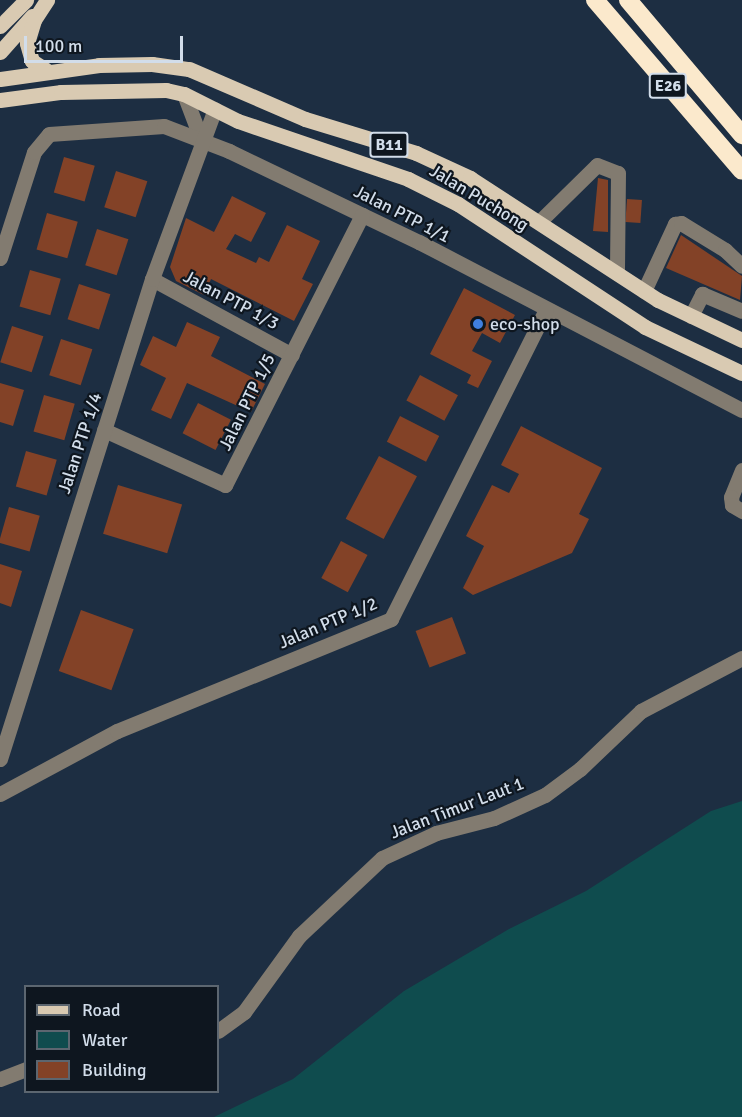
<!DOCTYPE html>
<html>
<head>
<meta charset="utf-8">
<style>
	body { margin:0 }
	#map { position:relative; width:742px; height:1117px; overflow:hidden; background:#1d2e42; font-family:Signika,sans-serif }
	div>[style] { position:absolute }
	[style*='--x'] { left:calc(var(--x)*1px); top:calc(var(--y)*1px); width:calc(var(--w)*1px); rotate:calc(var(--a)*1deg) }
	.water>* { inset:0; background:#0f4c4e }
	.building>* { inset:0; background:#834227; transform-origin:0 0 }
	.minor>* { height:15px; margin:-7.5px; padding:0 7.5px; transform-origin:7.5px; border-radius:7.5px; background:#827b70 }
	.major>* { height:15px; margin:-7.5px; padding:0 7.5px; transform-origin:7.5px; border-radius:7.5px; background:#d9cab2 }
	.highway>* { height:18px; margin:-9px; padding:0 9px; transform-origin:9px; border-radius:9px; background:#fbe9cc }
	.dots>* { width:16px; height:16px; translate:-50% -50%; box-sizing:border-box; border:3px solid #0e161f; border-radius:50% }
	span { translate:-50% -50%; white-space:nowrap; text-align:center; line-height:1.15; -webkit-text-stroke:4.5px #0e161f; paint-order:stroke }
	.shield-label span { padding:2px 4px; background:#0e161f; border:2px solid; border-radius:4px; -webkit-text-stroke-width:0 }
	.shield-label { font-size:16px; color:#d2ddea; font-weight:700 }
	.street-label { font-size:18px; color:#d2ddea }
	.poi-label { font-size:18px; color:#d2ddea }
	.left { translate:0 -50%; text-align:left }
	.legend { position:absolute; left:24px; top:985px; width:195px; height:108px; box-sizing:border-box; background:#0e161f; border:2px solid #5c6670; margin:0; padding:8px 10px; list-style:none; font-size:18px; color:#d2ddea }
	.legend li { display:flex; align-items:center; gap:12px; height:30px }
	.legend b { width:30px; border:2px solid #5c6670 }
	.scale { position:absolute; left:24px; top:36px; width:159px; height:27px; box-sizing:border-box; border:3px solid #d2ddea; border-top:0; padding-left:8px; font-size:18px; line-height:21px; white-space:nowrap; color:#d2ddea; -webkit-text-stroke:4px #0e161f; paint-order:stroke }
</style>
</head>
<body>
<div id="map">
	<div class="water">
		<div style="clip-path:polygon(742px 801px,742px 1117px,214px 1117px,293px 1079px,404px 991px,509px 929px,586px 891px,711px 811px)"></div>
	</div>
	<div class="building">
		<div style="left:64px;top:157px;width:32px;height:37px;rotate:16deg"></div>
		<div style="left:116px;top:171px;width:33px;height:38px;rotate:18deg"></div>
		<div style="clip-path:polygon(598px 178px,608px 180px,608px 232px,593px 231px)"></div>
		<div style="clip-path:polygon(232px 196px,266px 213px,251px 242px,235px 234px,226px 249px,256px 263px,259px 257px,269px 262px,287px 225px,320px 241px,302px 279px,313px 284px,294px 321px,211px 279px,204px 295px,176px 281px,170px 267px,186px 218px,214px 232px)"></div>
		<div style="left:627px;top:199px;width:15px;height:23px;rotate:4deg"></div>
		<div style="left:47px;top:213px;width:32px;height:38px;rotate:16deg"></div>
		<div style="left:97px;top:229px;width:33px;height:38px;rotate:18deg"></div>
		<div style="clip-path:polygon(681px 235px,742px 276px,740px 300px,666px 268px)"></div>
		<div style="left:30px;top:270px;width:32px;height:38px;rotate:16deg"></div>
		<div style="left:79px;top:284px;width:33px;height:37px;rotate:18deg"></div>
		<div style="clip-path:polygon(464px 288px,515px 315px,500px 343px,482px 333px,472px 351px,492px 361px,478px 388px,467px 383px,471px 375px,430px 354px)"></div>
		<div style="clip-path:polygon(187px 322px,220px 337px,211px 356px,265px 384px,251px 412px,187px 383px,171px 419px,151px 410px,166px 378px,140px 365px,153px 336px,176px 347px)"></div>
		<div style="left:12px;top:326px;width:33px;height:38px;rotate:18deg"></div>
		<div style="left:61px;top:339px;width:33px;height:38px;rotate:18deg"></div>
		<div style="left:420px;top:375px;width:43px;height:29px;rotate:28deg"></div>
		<div style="clip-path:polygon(0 383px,24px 390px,13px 426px,0 422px)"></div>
		<div style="left:44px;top:395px;width:32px;height:38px;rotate:16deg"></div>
		<div style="left:198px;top:403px;width:37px;height:34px;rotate:27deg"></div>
		<div style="left:400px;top:416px;width:44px;height:29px;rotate:27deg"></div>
		<div style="clip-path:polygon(521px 426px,602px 468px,579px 514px,589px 519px,572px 553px,473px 595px,463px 588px,484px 546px,466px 536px,492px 485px,509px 493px,519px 474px,501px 465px)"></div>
		<div style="left:26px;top:451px;width:32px;height:37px;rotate:16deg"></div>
		<div style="left:379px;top:456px;width:43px;height:71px;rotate:28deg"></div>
		<div style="left:118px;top:485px;width:67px;height:51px;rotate:17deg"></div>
		<div style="left:9px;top:507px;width:32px;height:37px;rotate:16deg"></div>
		<div style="left:341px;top:541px;width:30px;height:42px;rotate:28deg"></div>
		<div style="clip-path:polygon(0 564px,22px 571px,11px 607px,0 603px)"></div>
		<div style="left:81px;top:610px;width:56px;height:65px;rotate:20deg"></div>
		<div style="left:452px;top:617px;width:39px;height:39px;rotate:69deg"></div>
	</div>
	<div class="minor">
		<div style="--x:184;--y:94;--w:48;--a:69.3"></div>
		<div style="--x:539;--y:222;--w:81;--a:-44.5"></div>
		<div style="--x:597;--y:165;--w:22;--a:21"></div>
		<div style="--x:618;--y:173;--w:100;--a:90.6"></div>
		<div style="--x:0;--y:258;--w:111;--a:-72.2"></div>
		<div style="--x:34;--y:152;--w:23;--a:-50"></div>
		<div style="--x:49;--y:134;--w:115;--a:-4"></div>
		<div style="--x:164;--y:126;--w:70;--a:21"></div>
		<div style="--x:229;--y:151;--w:211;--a:25.6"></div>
		<div style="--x:419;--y:242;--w:364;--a:27.5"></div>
		<div style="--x:152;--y:279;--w:159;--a:28.5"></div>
		<div style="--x:644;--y:291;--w:74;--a:-65.2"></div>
		<div style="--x:675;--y:224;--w:6;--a:-9"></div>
		<div style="--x:681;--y:223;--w:52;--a:31.5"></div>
		<div style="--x:725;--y:250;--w:23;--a:43"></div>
		<div style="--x:691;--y:316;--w:25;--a:-63"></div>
		<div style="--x:702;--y:294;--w:43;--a:23"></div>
		<div style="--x:104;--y:430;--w:133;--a:24.4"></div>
		<div style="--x:225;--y:485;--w:303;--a:-63.1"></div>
		<div style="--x:742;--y:470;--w:29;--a:112"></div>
		<div style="--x:731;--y:497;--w:8;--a:83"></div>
		<div style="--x:732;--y:505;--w:12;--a:31"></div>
		<div style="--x:0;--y:759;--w:503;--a:-72.43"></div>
		<div style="--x:152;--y:279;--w:181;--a:-69.7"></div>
		<div style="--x:0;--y:794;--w:133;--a:-28.3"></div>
		<div style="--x:117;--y:731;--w:296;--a:-22.2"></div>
		<div style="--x:391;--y:619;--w:346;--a:-63.4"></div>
		<div style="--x:218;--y:1031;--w:32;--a:-36"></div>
		<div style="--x:244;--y:1012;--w:94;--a:-54.1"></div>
		<div style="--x:299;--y:936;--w:114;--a:-43.2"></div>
		<div style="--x:382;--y:858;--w:60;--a:-24.8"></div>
		<div style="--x:436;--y:833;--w:60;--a:-14.5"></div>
		<div style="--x:494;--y:818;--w:56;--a:-24.3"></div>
		<div style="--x:545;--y:795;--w:44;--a:-36.6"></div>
		<div style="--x:580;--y:769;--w:84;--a:-43.6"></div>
		<div style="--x:641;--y:711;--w:114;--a:-27.7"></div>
		<div style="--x:0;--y:1079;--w:28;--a:-21"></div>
	</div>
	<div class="major">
		<div style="--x:0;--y:26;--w:37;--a:-45"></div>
		<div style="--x:0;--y:52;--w:48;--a:-48.4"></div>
		<div style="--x:46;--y:70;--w:17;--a:-147"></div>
		<div style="--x:32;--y:61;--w:19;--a:-106"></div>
		<div style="--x:27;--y:43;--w:24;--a:-73"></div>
		<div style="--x:34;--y:20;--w:24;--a:-57"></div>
		<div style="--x:0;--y:79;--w:100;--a:-8"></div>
		<div style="--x:99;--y:65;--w:53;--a:-1.1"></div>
		<div style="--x:152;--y:64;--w:37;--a:8"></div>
		<div style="--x:189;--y:69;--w:126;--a:23.3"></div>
		<div style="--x:305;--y:119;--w:116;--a:17"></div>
		<div style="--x:416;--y:153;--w:60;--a:24.8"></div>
		<div style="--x:470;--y:178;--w:224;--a:33"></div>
		<div style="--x:658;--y:300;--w:93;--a:25.5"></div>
		<div style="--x:0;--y:100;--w:62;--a:-7.5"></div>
		<div style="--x:61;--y:92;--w:105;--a:-1.1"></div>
		<div style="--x:166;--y:90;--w:18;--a:13"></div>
		<div style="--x:184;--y:94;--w:60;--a:26.6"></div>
		<div style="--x:238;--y:121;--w:180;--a:18.8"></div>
		<div style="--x:408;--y:179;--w:56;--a:26.6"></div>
		<div style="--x:458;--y:204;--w:224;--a:33.3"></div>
		<div style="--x:645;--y:327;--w:107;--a:25.4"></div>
	</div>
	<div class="highway">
		<div style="--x:595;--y:0;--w:225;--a:49.3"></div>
		<div style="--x:628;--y:0;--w:177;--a:49.8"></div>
	</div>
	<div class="dots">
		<div style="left:478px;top:324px;background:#3f7fe0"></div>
	</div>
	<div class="shield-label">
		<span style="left:668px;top:86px">E26</span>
		<span style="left:389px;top:145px">B11</span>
	</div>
	<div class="street-label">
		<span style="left:479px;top:198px;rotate:31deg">Jalan Puchong</span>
		<span style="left:402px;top:214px;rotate:27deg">Jalan PTP 1/1</span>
		<span style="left:231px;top:300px;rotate:28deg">Jalan PTP 1/3</span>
		<span style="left:247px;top:402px;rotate:-64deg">Jalan PTP 1/5</span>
		<span style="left:80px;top:443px;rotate:-72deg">Jalan PTP 1/4</span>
		<span style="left:328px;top:623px;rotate:-23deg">Jalan PTP 1/2</span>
		<span style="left:457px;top:808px;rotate:-21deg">Jalan Timur Laut 1</span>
	</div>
	<div class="poi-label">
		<span class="left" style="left:490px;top:324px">eco-shop</span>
	</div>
	<ul class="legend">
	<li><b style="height:8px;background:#d9cab2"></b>Road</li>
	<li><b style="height:16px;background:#0f4c4e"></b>Water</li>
	<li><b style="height:16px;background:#834227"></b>Building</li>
	</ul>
	<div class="scale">100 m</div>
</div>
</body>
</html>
